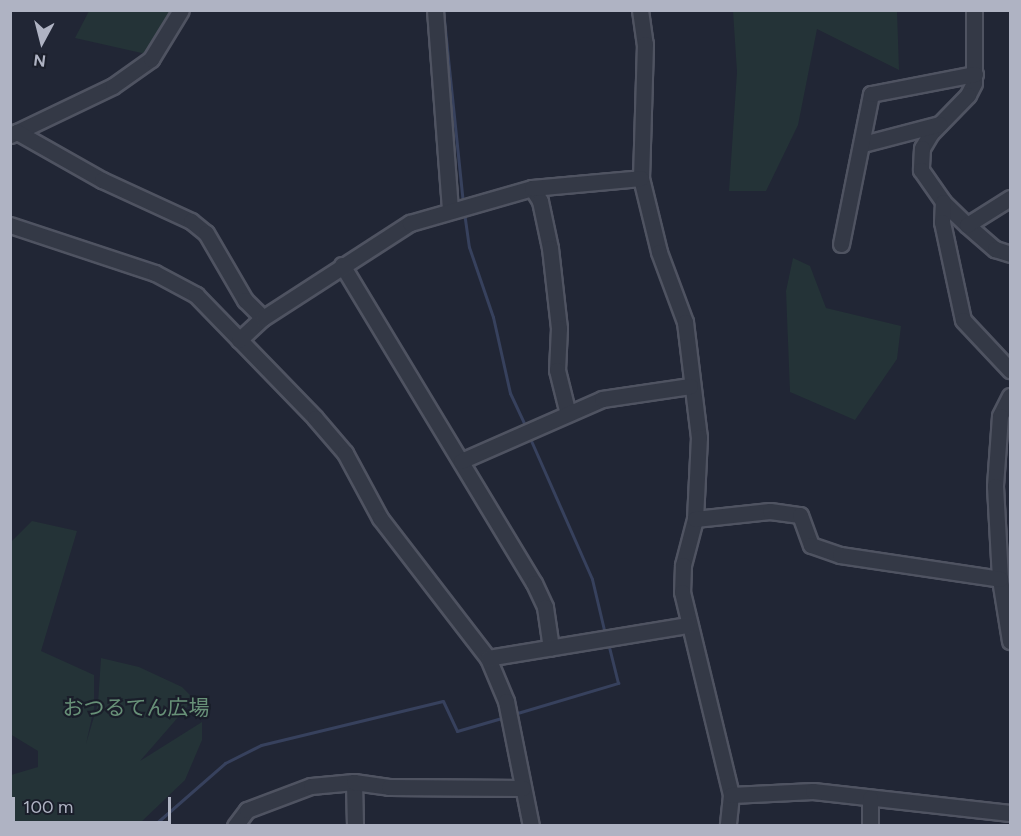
<!DOCTYPE html>
<html>
<head>
<meta charset="utf-8">
<style>
	body { margin:0 }
	#map { position:relative; width:1021px; height:836px; overflow:hidden; background:#212635; font-family:Figtree,"Noto Sans JP",sans-serif }
	div>[style] { position:absolute }
	[style*='--x'] { left:calc(var(--x)*1px); top:calc(var(--y)*1px); width:calc(var(--w)*1px); rotate:calc(var(--a)*1deg) }
	.green>* { inset:0; background:#243337 }
	.stream>* { height:3px; margin:-1.5px; padding:0 1.5px; transform-origin:1.5px; border-radius:1.5px; background:#37415d }
	.roads { filter:drop-shadow(2px 0 #4f5361) drop-shadow(-2px 0 #4f5361) drop-shadow(0 2px #4f5361) drop-shadow(0 -2px #4f5361) }
	.minor>* { height:15px; margin:-7.5px; padding:0 7.5px; transform-origin:7.5px; border-radius:7.5px; background:#343946 }
	span { translate:-50% -50%; white-space:nowrap; text-align:center; line-height:1.15; -webkit-text-stroke:4.5px #1a1e2a; paint-order:stroke }
	.park-label { font-size:21px; color:#689178 }
	.frame { position:absolute; inset:0; border:12px solid #afb3c3; pointer-events:none }
	.north { position:absolute; left:12px; top:12px; width:60px; height:60px; -webkit-text-stroke:4px #1a1e2a; paint-order:stroke; rotate:187deg; font-size:16px; font-weight:700; line-height:24px; text-align:center; color:#afb3c3 }
	.north::after { content:''; display:block; margin:auto; width:21px; height:27px; background:#afb3c3; clip-path:polygon(50% 0,100% 100%,50% 72%,0 100%) }
	.scale { position:absolute; left:12px; top:797px; width:159px; height:27px; box-sizing:border-box; border:3px solid #afb3c3; border-top:0; padding-left:8px; font-size:18px; line-height:21px; white-space:nowrap; color:#afb3c3; -webkit-text-stroke:4px #1a1e2a; paint-order:stroke }
</style>
</head>
<body>
<div id="map">
	<div class="green">
		<div style="clip-path:polygon(89px 11px,172px 11px,146px 54px,75px 38px)"></div>
		<div style="clip-path:polygon(733px 11px,897px 11px,899px 70px,817px 29px,798px 125px,766px 191px,729px 191px,737px 72px)"></div>
		<div style="clip-path:polygon(793px 258px,810px 266px,826px 308px,901px 326px,897px 359px,855px 420px,790px 392px,786px 291px)"></div>
		<div style="clip-path:polygon(32px 521px,77px 531px,41px 651px,94px 675px,94px 708px,86px 744px,98px 703px,101px 658px,139px 667px,182px 687px,194px 699px,140px 761px,202px 722px,202px 740px,185px 780px,138px 825px,11px 825px,11px 775px,38px 767px,38px 751px,10px 734px,11px 542px)"></div>
	</div>
	<div class="stream">
		<div style="--x:443;--y:10;--w:194;--a:84.1"></div>
		<div style="--x:464;--y:212;--w:35;--a:82"></div>
		<div style="--x:469;--y:247;--w:74;--a:71.1"></div>
		<div style="--x:493;--y:317;--w:78;--a:77.4"></div>
		<div style="--x:510;--y:393;--w:38;--a:65"></div>
		<div style="--x:529;--y:436;--w:156;--a:66.2"></div>
		<div style="--x:592;--y:579;--w:57;--a:76.7"></div>
		<div style="--x:514;--y:714;--w:109;--a:-16.6"></div>
		<div style="--x:618;--y:683;--w:41;--a:-104"></div>
		<div style="--x:153;--y:826;--w:96;--a:-41.2"></div>
		<div style="--x:225;--y:763;--w:40;--a:-26.6"></div>
		<div style="--x:261;--y:745;--w:187;--a:-13.6"></div>
		<div style="--x:443;--y:701;--w:33;--a:65"></div>
		<div style="--x:457;--y:731;--w:50;--a:-16.3"></div>
	</div>
	<div class="roads">
		<div class="minor">
			<div style="--x:435;--y:10;--w:199;--a:85.7"></div>
			<div style="--x:640;--y:10;--w:34;--a:82"></div>
			<div style="--x:645;--y:44;--w:134;--a:91.7"></div>
			<div style="--x:641;--y:178;--w:76;--a:76.3"></div>
			<div style="--x:659;--y:252;--w:75;--a:69.6"></div>
			<div style="--x:685;--y:322;--w:116;--a:83.1"></div>
			<div style="--x:699;--y:437;--w:82;--a:92.8"></div>
			<div style="--x:695;--y:519;--w:48;--a:104.6"></div>
			<div style="--x:683;--y:565;--w:27;--a:92"></div>
			<div style="--x:682;--y:592;--w:209;--a:76.4"></div>
			<div style="--x:731;--y:795;--w:31;--a:96"></div>
			<div style="--x:974;--y:10;--w:73;--a:90"></div>
			<div style="--x:974;--y:83;--w:13;--a:117"></div>
			<div style="--x:968;--y:95;--w:53;--a:134.2"></div>
			<div style="--x:931;--y:133;--w:17;--a:121"></div>
			<div style="--x:922;--y:148;--w:22;--a:93"></div>
			<div style="--x:921;--y:170;--w:39;--a:55"></div>
			<div style="--x:943;--y:202;--w:33;--a:44"></div>
			<div style="--x:967;--y:225;--w:37;--a:41"></div>
			<div style="--x:995;--y:249;--w:16;--a:18"></div>
			<div style="--x:17;--y:132;--w:106;--a:-25.6"></div>
			<div style="--x:113;--y:86;--w:47;--a:-35.4"></div>
			<div style="--x:151;--y:59;--w:57;--a:-58.5"></div>
			<div style="--x:10;--y:135;--w:8;--a:-23"></div>
			<div style="--x:17;--y:132;--w:98;--a:29.5"></div>
			<div style="--x:102;--y:180;--w:98;--a:24.7"></div>
			<div style="--x:191;--y:221;--w:19;--a:39"></div>
			<div style="--x:206;--y:233;--w:78;--a:59.8"></div>
			<div style="--x:245;--y:300;--w:25;--a:45"></div>
			<div style="--x:863;--y:144;--w:79;--a:-14.7"></div>
			<div style="--x:532;--y:188;--w:15;--a:58"></div>
			<div style="--x:540;--y:201;--w:48;--a:78"></div>
			<div style="--x:550;--y:248;--w:81;--a:83.6"></div>
			<div style="--x:559;--y:328;--w:42;--a:92.7"></div>
			<div style="--x:557;--y:370;--w:41;--a:76"></div>
			<div style="--x:943;--y:202;--w:20;--a:93"></div>
			<div style="--x:942;--y:222;--w:100;--a:77.9"></div>
			<div style="--x:963;--y:320;--w:69;--a:46.8"></div>
			<div style="--x:10;--y:225;--w:153;--a:18.3"></div>
			<div style="--x:155;--y:273;--w:47;--a:28.2"></div>
			<div style="--x:196;--y:295;--w:171;--a:45.9"></div>
			<div style="--x:315;--y:418;--w:46;--a:49.4"></div>
			<div style="--x:345;--y:453;--w:74;--a:61.7"></div>
			<div style="--x:380;--y:518;--w:177;--a:52.4"></div>
			<div style="--x:488;--y:658;--w:47;--a:67.3"></div>
			<div style="--x:506;--y:701;--w:127;--a:78.7"></div>
			<div style="--x:967;--y:225;--w:51;--a:-32.1"></div>
			<div style="--x:841;--y:244;--w:153;--a:-78.7"></div>
			<div style="--x:871;--y:94;--w:106;--a:-10.9"></div>
			<div style="--x:342;--y:265;--w:371;--a:58.9"></div>
			<div style="--x:534;--y:583;--w:26;--a:65"></div>
			<div style="--x:545;--y:607;--w:41;--a:81.7"></div>
			<div style="--x:239;--y:340;--w:33;--a:-43"></div>
			<div style="--x:263;--y:318;--w:175;--a:-32.9"></div>
			<div style="--x:410;--y:223;--w:127;--a:-16"></div>
			<div style="--x:532;--y:188;--w:109;--a:-5.2"></div>
			<div style="--x:1010;--y:396;--w:22;--a:117"></div>
			<div style="--x:1000;--y:416;--w:70;--a:94.1"></div>
			<div style="--x:995;--y:486;--w:93;--a:86.9"></div>
			<div style="--x:1000;--y:579;--w:63;--a:80.8"></div>
			<div style="--x:461;--y:461;--w:154;--a:-23.7"></div>
			<div style="--x:602;--y:399;--w:89;--a:-8.4"></div>
			<div style="--x:695;--y:519;--w:75;--a:-6.1"></div>
			<div style="--x:770;--y:511;--w:30;--a:8"></div>
			<div style="--x:800;--y:515;--w:32;--a:70"></div>
			<div style="--x:811;--y:545;--w:31;--a:19"></div>
			<div style="--x:840;--y:555;--w:162;--a:8.5"></div>
			<div style="--x:488;--y:658;--w:203;--a:-9.4"></div>
			<div style="--x:354;--y:782;--w:44;--a:88.7"></div>
			<div style="--x:731;--y:795;--w:82;--a:-2.8"></div>
			<div style="--x:813;--y:791;--w:198;--a:6.4"></div>
			<div style="--x:870;--y:798;--w:28;--a:90"></div>
			<div style="--x:235;--y:826;--w:20;--a:-53"></div>
			<div style="--x:247;--y:810;--w:68;--a:-20.6"></div>
			<div style="--x:311;--y:786;--w:43;--a:-5.3"></div>
			<div style="--x:354;--y:782;--w:35;--a:8"></div>
			<div style="--x:389;--y:787;--w:134;--a:0.4"></div>
		</div>
	</div>
	<div class="park-label">
		<span style="left:136px;top:708px">おつるてん広場</span>
	</div>
	<div class="frame"></div>
	<div class="north">N</div>
	<div class="scale">100 m</div>
</div>
</body>
</html>
